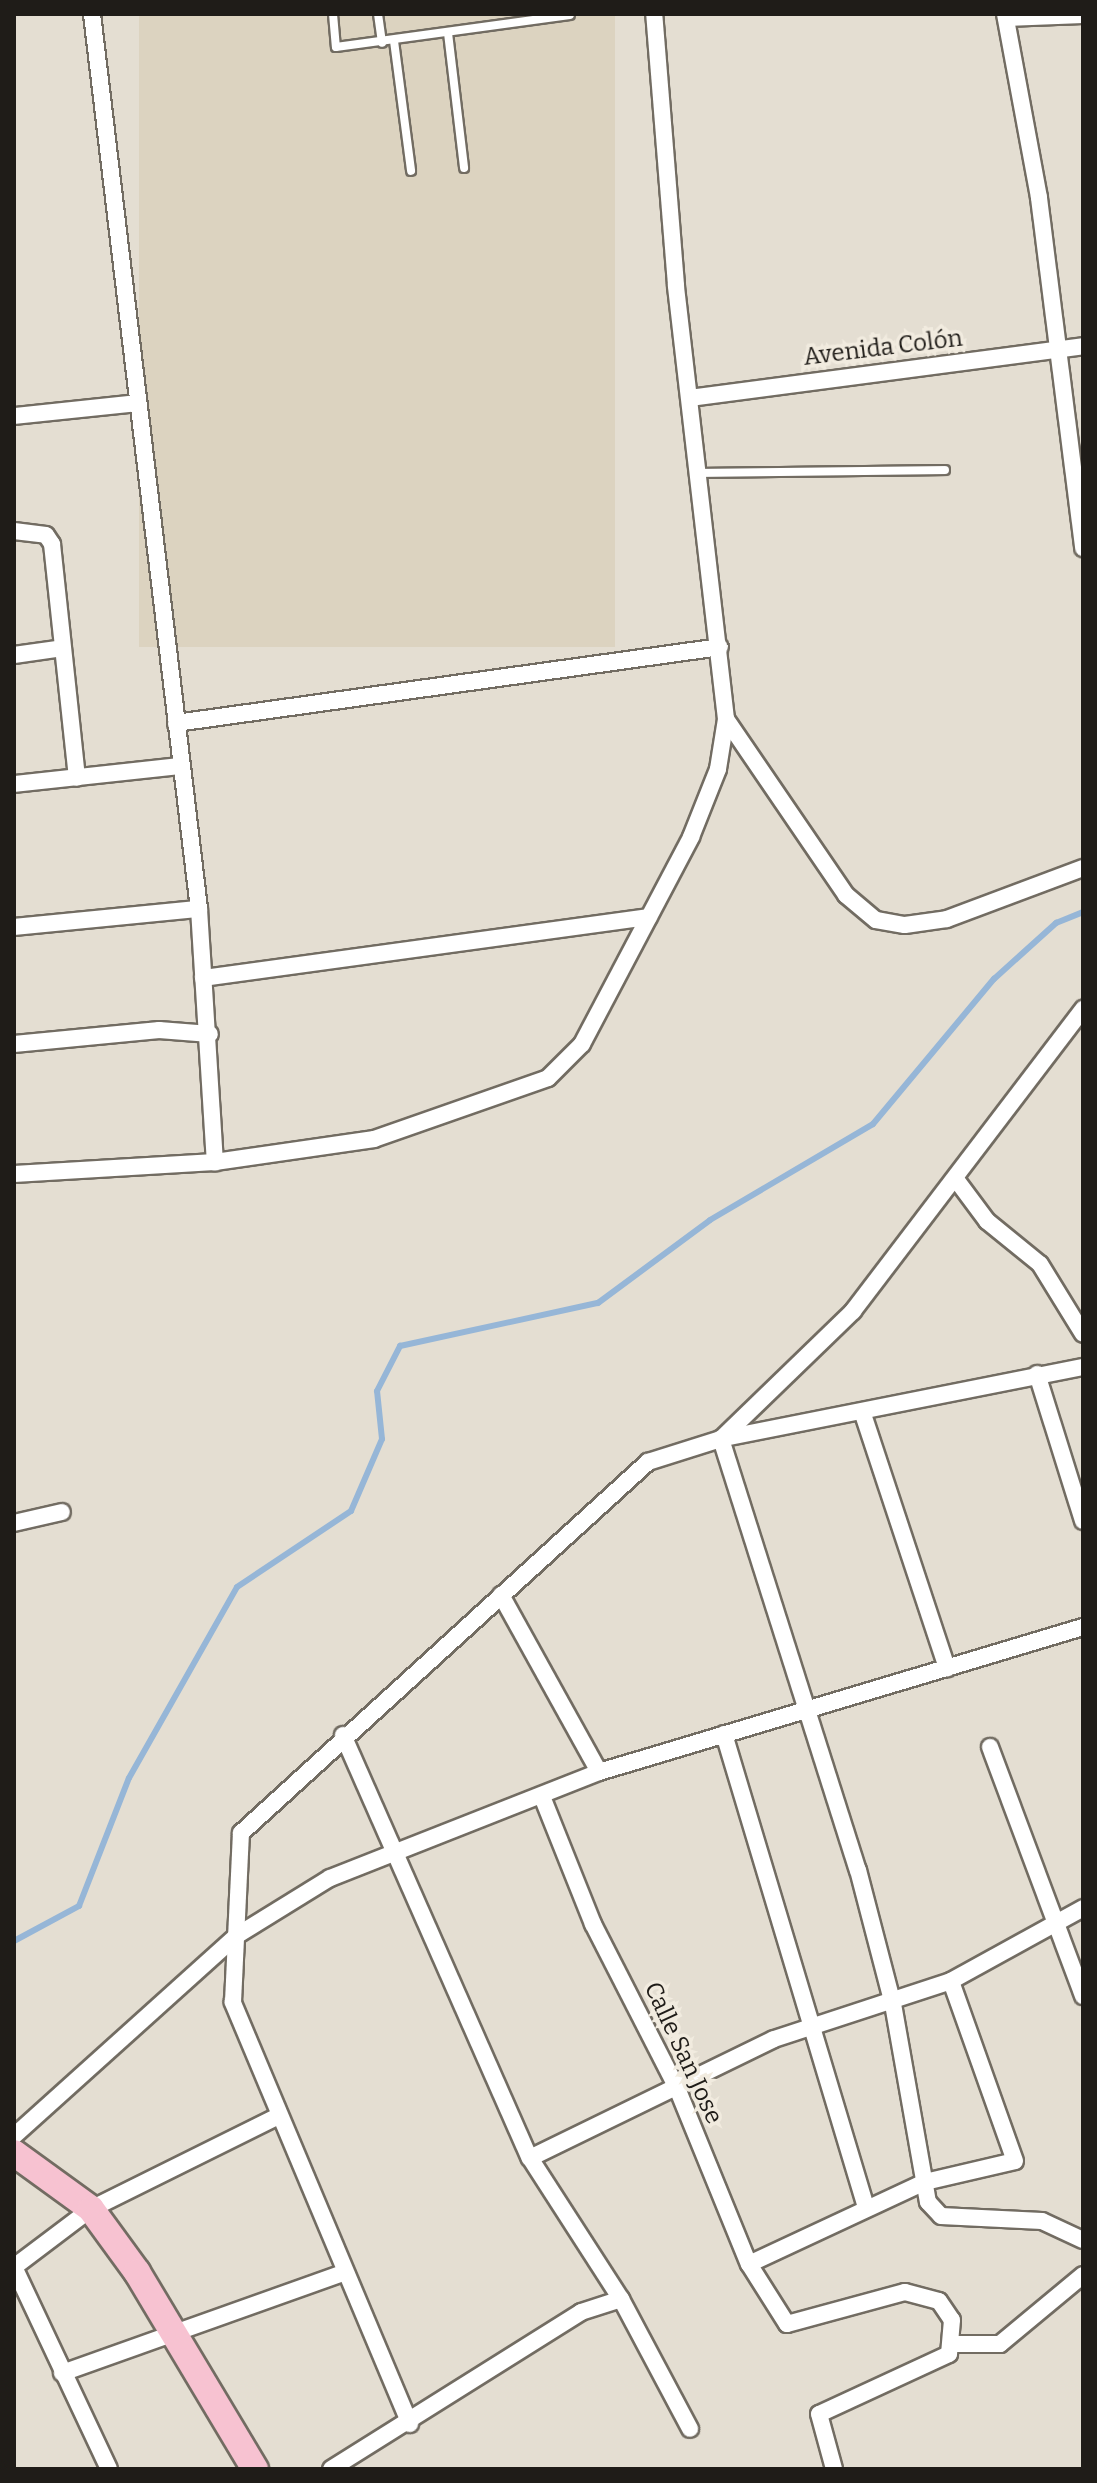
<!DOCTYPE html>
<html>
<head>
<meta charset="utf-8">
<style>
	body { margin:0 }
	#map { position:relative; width:1097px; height:2483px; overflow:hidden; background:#e4ded2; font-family:Bitter,serif }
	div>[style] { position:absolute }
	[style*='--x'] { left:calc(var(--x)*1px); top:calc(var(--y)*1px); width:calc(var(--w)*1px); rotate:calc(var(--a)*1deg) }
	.built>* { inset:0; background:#dcd3c0; transform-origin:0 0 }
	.stream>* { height:6px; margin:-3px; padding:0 3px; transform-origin:3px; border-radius:3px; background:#96b6d7 }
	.roads { filter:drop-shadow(2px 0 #726c62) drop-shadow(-2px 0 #726c62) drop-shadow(0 2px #726c62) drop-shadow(0 -2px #726c62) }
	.lane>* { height:8px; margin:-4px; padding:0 4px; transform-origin:4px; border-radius:4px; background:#fff }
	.street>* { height:16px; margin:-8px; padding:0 8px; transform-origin:8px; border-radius:8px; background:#fff }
	.primary>* { height:26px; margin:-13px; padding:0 13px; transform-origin:13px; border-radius:13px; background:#f7c2d1 }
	span { translate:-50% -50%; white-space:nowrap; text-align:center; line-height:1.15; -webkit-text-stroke:7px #f1ebdf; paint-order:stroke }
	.street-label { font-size:24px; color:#1f1c18 }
	.frame { position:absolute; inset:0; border:16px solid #1f1c18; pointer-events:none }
</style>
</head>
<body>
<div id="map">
	<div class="built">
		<div style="left:139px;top:14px;width:476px;height:633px"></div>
	</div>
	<div class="stream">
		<div style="--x:14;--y:1941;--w:74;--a:-28.3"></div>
		<div style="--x:79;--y:1906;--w:137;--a:-68.7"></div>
		<div style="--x:129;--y:1778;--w:219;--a:-60.5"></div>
		<div style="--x:237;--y:1587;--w:137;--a:-33.7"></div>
		<div style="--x:351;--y:1511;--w:78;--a:-66.7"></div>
		<div style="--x:382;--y:1439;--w:48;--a:-95.9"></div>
		<div style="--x:377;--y:1391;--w:51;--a:-62.9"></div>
		<div style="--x:400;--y:1346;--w:203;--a:-12.3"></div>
		<div style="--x:598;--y:1303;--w:139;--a:-36.5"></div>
		<div style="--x:710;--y:1220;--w:189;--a:-30.5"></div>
		<div style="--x:873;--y:1124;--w:189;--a:-50.2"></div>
		<div style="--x:994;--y:979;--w:84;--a:-42.1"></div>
		<div style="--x:1056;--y:923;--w:29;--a:-22"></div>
	</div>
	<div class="roads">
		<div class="lane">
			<div style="--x:333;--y:14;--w:33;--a:85"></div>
			<div style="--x:336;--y:47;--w:236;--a:-7.8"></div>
			<div style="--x:378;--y:14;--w:29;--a:82"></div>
			<div style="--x:448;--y:33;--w:136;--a:83.2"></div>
			<div style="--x:394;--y:41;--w:131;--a:82.5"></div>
			<div style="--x:699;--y:473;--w:246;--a:-0.7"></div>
		</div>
		<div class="street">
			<div style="--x:92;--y:14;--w:901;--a:83.18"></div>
			<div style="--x:199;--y:909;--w:254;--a:86.4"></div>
			<div style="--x:1005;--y:14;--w:187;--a:79.5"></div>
			<div style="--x:1039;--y:198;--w:353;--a:82.8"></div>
			<div style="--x:1006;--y:18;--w:77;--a:-2.2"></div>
			<div style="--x:690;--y:398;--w:396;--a:-7.5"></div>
			<div style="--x:14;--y:416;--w:124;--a:-6"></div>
			<div style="--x:14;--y:531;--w:32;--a:7"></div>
			<div style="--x:46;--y:535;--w:11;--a:56"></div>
			<div style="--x:52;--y:544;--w:235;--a:83.9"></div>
			<div style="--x:14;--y:655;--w:49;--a:-8.1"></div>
			<div style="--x:726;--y:719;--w:213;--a:55.7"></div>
			<div style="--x:846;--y:895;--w:39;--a:40"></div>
			<div style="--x:876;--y:920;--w:29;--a:10"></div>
			<div style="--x:905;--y:925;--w:42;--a:-8.1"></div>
			<div style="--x:947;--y:919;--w:145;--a:-20.6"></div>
			<div style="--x:176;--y:723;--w:549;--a:-7.95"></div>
			<div style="--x:14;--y:784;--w:168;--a:-6.2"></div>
			<div style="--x:14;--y:927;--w:186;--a:-5.6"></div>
			<div style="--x:203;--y:978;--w:450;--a:-7.8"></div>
			<div style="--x:14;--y:1044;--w:146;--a:-5.5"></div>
			<div style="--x:159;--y:1030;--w:51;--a:4.5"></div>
			<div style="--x:14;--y:1174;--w:201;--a:-3.4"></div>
			<div style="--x:215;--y:1162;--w:161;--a:-8.2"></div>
			<div style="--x:374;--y:1139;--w:184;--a:-19.3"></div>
			<div style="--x:548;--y:1078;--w:48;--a:-45"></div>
			<div style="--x:582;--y:1044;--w:234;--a:-62.2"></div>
			<div style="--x:691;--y:837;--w:73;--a:-68.3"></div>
			<div style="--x:718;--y:769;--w:51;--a:-80.9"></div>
			<div style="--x:726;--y:719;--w:437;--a:-96.6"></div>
			<div style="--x:676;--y:285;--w:272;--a:-94.6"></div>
			<div style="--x:958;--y:1182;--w:49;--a:53.4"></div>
			<div style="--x:987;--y:1221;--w:68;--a:39.1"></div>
			<div style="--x:1040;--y:1264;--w:82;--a:58.4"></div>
			<div style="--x:1083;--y:1367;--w:369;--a:168.8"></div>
			<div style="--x:721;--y:1439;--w:452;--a:72.4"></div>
			<div style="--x:858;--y:1870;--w:138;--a:75.4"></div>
			<div style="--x:893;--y:2004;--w:201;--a:80"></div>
			<div style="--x:928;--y:2202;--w:19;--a:47"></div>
			<div style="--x:941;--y:2216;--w:101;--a:2.8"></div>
			<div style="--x:1042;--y:2221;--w:45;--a:24.9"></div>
			<div style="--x:1037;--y:1374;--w:154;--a:72.6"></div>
			<div style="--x:863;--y:1414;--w:268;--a:71.7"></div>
			<div style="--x:14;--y:1523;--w:49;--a:-12.9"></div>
			<div style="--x:501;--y:1595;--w:202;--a:61"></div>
			<div style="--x:724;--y:1734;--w:494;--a:73.3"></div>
			<div style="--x:343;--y:1735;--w:462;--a:66.2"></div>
			<div style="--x:530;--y:2158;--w:168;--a:57.2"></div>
			<div style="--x:621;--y:2299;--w:147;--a:62"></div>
			<div style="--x:990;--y:1747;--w:266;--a:69.5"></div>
			<div style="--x:543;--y:1799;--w:135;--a:68.2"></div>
			<div style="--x:593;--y:1924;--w:184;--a:62.9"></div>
			<div style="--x:677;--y:2088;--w:190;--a:67.8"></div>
			<div style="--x:749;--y:2264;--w:71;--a:57.7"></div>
			<div style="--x:787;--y:2324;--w:122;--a:-15.2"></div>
			<div style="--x:905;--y:2292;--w:35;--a:15"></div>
			<div style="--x:939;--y:2301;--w:23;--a:56"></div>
			<div style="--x:952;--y:2320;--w:34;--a:95"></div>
			<div style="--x:949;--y:2354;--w:143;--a:155.2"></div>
			<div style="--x:819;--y:2414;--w:57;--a:74.7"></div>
			<div style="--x:14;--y:2136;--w:299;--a:-42"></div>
			<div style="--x:236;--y:1936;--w:110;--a:-31.7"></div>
			<div style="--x:330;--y:1878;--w:289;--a:-21.5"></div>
			<div style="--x:599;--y:1772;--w:505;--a:-16.68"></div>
			<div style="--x:530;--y:2158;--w:271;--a:-26"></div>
			<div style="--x:774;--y:2039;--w:186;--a:-18.1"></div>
			<div style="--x:951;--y:1981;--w:151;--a:-28.9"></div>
			<div style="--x:749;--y:2264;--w:194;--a:-25"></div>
			<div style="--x:925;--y:2182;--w:92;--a:-13.1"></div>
			<div style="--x:1015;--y:2161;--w:191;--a:-109.6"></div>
			<div style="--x:14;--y:2267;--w:96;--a:-37"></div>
			<div style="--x:91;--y:2209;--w:207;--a:-26.4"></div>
			<div style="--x:14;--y:2267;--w:223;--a:64.8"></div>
			<div style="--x:954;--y:2344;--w:46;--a:0"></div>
			<div style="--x:1000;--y:2344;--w:108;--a:-39.7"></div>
			<div style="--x:62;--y:2373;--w:300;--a:-19.6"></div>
			<div style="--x:410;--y:2424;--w:458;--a:-112.8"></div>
			<div style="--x:233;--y:2002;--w:169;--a:-87.3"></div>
			<div style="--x:241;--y:1833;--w:551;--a:-42.35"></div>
			<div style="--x:648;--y:1462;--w:77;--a:-17.5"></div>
			<div style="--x:721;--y:1439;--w:184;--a:-44.1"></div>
			<div style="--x:853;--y:1311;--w:380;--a:-52.7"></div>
			<div style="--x:331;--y:2469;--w:295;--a:-32.1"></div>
			<div style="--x:581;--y:2312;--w:42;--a:-18"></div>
		</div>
		<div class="primary">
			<div style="--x:14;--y:2153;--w:95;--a:36"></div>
			<div style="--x:91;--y:2209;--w:78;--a:53.9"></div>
			<div style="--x:137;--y:2272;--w:230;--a:59.1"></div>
		</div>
	</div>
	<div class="street-label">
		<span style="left:883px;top:348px;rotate:-7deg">Avenida Colón</span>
		<span style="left:683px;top:2053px;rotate:65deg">Calle San Jose</span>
	</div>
	<div class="frame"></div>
</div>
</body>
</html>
